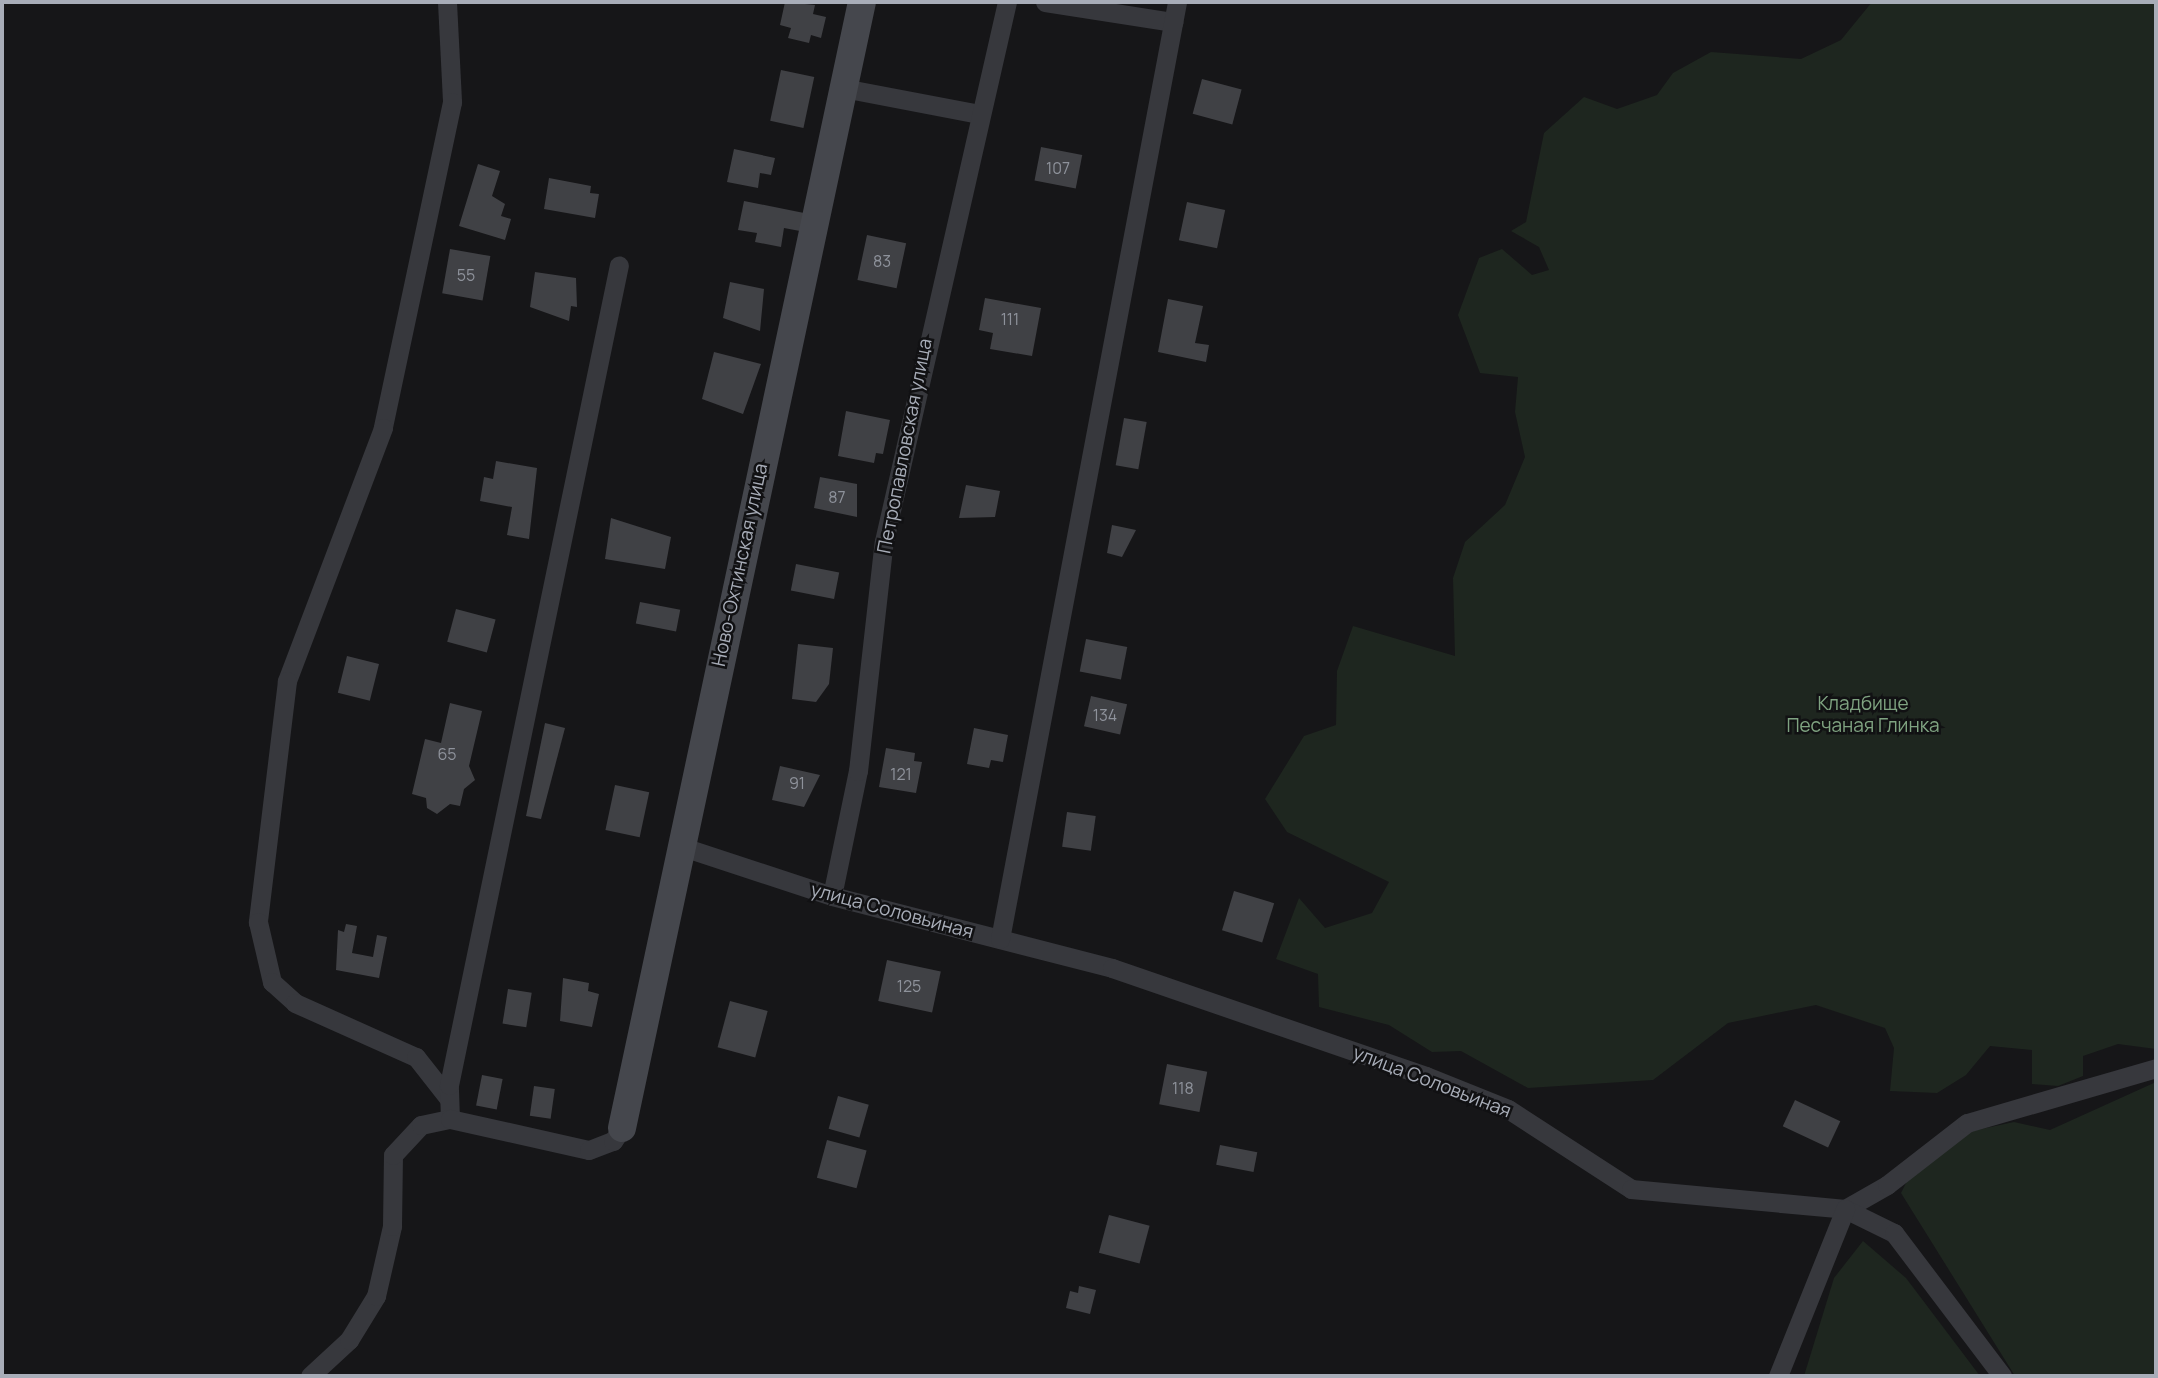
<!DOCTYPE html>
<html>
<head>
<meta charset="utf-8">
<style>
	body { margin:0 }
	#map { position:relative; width:2158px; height:1378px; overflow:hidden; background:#161618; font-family:Manrope,sans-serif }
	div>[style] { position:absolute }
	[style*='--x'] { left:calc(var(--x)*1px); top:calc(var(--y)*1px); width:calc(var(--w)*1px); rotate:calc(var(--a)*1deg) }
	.green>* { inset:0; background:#1e261f }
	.building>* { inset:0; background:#404145; transform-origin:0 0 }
	.street>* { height:19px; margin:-9.5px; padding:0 9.5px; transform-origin:9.5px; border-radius:9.5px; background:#37383d }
	.secondary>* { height:28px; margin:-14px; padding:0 14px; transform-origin:14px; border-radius:14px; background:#45474d }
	span { translate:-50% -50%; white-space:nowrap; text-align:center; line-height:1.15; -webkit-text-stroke:5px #111113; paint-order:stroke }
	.number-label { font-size:16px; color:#8e929b }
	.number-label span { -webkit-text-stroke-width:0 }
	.street-label { font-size:19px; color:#a8adb8 }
	.park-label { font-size:19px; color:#7fa381 }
	.frame { position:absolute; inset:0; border:4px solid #a8adb8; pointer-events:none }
</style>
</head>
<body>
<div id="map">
	<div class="green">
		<div style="clip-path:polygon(1872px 2px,2156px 2px,2156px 1049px,2118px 1044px,2083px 1056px,2083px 1076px,2058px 1086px,2032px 1084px,2032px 1050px,1990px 1046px,1966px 1075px,1937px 1093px,1890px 1091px,1894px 1048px,1885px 1028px,1816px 1005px,1728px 1023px,1653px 1080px,1528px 1088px,1461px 1051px,1432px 1052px,1389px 1025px,1319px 1007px,1318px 974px,1276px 959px,1299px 898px,1325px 928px,1372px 913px,1389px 882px,1287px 832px,1265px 799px,1304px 736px,1336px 725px,1337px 671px,1353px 626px,1455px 656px,1453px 578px,1465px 542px,1505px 505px,1525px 457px,1515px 412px,1518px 377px,1480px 373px,1458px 315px,1479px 258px,1502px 249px,1532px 275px,1549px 270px,1539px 247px,1511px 231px,1526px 222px,1544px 133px,1584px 97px,1617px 109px,1657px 95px,1673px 73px,1711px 52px,1801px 59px,1841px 40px)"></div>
		<div style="clip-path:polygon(2156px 1082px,2156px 1376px,2015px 1376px,1901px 1193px,1910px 1175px,1963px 1133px,2014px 1122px,2050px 1130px)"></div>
		<div style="clip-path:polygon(1863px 1241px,1906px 1278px,1980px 1376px,1804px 1376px,1834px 1278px)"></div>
	</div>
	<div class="building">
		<div style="clip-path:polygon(785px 2px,815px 5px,813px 14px,826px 17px,821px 38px,811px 35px,809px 43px,788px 38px,791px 28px,780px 25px)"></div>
		<div style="left:781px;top:70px;width:34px;height:52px;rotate:12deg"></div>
		<div style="left:1202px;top:79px;width:41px;height:36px;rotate:15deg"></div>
		<div style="left:1041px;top:147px;width:42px;height:34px;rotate:11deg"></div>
		<div style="clip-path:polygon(734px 149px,775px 158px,771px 175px,760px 173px,758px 188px,727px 182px)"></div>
		<div style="clip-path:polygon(478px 164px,500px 171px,492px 196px,505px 204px,501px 216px,511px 219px,505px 240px,459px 226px)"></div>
		<div style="clip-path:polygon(549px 178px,591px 186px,590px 193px,599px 194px,595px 218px,544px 209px)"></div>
		<div style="clip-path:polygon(744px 201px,804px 213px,800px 231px,784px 228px,781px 247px,755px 242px,757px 233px,738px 230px)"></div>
		<div style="left:1187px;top:202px;width:39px;height:39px;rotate:12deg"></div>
		<div style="left:867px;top:235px;width:40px;height:46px;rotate:12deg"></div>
		<div style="left:450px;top:249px;width:41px;height:45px;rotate:10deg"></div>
		<div style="clip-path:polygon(535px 272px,576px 278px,577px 307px,571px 306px,569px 321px,530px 307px)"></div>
		<div style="clip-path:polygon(730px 282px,764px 289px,760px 331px,723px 318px)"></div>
		<div style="clip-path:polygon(985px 298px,1041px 308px,1032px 356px,990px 349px,993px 333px,979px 330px)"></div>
		<div style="clip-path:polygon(1168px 299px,1203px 306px,1195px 343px,1209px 345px,1206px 362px,1158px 352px)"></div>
		<div style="clip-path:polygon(714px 352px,761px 364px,743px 414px,702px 399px)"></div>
		<div style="clip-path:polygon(846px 411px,890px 420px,883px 454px,876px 453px,874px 463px,838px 456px)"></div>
		<div style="left:1124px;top:418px;width:23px;height:48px;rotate:10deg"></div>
		<div style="clip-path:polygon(496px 461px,537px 468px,529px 539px,507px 535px,512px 507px,480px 501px,484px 477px,493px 479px)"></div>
		<div style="clip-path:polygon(820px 477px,857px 484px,857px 517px,814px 508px)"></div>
		<div style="clip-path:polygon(966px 485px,1000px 491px,995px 517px,959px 518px)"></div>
		<div style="clip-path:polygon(611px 518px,671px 537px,665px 569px,605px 559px)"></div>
		<div style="clip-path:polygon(1112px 525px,1136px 530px,1122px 557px,1107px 553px)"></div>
		<div style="left:796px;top:564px;width:44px;height:27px;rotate:11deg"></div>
		<div style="left:640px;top:602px;width:41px;height:22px;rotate:11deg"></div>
		<div style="left:456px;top:609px;width:41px;height:34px;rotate:15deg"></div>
		<div style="left:1086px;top:639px;width:42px;height:33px;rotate:11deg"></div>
		<div style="clip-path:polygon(798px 644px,833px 648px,829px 684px,816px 702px,792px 699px)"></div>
		<div style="left:347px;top:656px;width:33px;height:38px;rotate:14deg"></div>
		<div style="left:1091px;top:696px;width:37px;height:31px;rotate:13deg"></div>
		<div style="clip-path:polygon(450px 703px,482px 711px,469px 766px,475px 780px,464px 789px,460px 806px,450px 804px,437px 814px,427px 808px,426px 798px,412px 794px,425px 739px,441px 743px)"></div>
		<div style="clip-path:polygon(545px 723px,565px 728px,541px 819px,526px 816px)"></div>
		<div style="clip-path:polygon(974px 728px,1008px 735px,1003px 762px,991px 760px,989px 768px,967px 764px)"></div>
		<div style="clip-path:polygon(886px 748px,915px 753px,914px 761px,922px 762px,916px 793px,879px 787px)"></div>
		<div style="clip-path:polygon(780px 766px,820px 775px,804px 807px,772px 800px)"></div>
		<div style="left:615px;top:785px;width:35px;height:46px;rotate:12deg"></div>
		<div style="left:1067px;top:812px;width:29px;height:35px;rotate:8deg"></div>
		<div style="left:1234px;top:891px;width:42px;height:41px;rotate:17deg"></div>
		<div style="clip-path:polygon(346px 924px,357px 926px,352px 953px,373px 957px,377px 935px,387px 937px,379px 978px,336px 970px,338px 930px,344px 932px)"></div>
		<div style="left:887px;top:960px;width:55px;height:42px;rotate:12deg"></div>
		<div style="clip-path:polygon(563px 978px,589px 983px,588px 991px,599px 994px,592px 1027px,560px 1021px)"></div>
		<div style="left:508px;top:989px;width:24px;height:35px;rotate:9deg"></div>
		<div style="left:730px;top:1001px;width:39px;height:48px;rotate:15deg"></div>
		<div style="left:1167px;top:1064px;width:41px;height:41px;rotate:11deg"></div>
		<div style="left:482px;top:1075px;width:21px;height:31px;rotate:11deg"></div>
		<div style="left:534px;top:1086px;width:21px;height:30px;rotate:8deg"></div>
		<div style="left:838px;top:1096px;width:32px;height:34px;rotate:16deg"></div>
		<div style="left:1795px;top:1100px;width:50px;height:29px;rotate:25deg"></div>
		<div style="left:827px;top:1140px;width:41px;height:39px;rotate:15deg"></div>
		<div style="left:1220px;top:1145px;width:38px;height:20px;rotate:11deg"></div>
		<div style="left:1109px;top:1215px;width:42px;height:39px;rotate:15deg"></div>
		<div style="clip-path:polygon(1079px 1286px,1096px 1290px,1090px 1314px,1066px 1308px,1070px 1291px,1078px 1293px)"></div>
	</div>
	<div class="street">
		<div style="--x:447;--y:2;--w:100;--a:87.1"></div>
		<div style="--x:452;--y:102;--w:333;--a:102"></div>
		<div style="--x:383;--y:428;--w:271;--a:110.8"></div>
		<div style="--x:287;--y:681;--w:243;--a:96.9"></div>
		<div style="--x:258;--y:922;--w:62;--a:76.9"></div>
		<div style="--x:272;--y:982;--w:31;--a:42"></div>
		<div style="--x:295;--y:1003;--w:133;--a:24.1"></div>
		<div style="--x:416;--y:1057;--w:53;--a:51.8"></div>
		<div style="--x:1045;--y:2;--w:130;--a:8.9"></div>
		<div style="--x:843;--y:88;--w:138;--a:10.8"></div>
		<div style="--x:680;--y:846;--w:160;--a:18.2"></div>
		<div style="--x:832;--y:896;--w:289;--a:14.4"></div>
		<div style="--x:1112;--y:968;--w:332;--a:19"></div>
		<div style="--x:1426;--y:1076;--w:88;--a:21.9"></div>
		<div style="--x:1508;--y:1109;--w:147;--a:33"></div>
		<div style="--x:1631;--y:1189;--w:215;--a:5.3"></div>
		<div style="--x:1845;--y:1209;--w:48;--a:-29.7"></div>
		<div style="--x:1887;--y:1185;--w:101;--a:-37.8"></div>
		<div style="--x:1967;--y:1123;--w:197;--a:-16.2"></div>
		<div style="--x:832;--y:896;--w:128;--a:-78.3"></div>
		<div style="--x:858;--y:771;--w:231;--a:-83.6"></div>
		<div style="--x:884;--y:541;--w:553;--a:-77.15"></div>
		<div style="--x:1000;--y:939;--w:954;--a:-79.3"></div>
		<div style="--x:450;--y:1119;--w:34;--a:-92"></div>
		<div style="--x:449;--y:1085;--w:837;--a:-78.29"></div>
		<div style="--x:1845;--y:1209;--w:55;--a:26.1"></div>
		<div style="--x:1894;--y:1233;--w:179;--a:52.9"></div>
		<div style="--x:310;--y:1376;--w:53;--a:-42.7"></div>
		<div style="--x:349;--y:1340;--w:52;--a:-58.5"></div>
		<div style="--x:376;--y:1296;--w:72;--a:-77.1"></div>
		<div style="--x:392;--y:1226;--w:71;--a:-89.2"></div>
		<div style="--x:393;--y:1155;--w:41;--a:-47"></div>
		<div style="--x:421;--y:1125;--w:30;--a:-12"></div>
		<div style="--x:450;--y:1119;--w:142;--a:12.6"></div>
		<div style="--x:589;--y:1150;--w:26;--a:-21"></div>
		<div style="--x:613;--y:1141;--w:16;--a:-55"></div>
		<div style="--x:1778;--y:1376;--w:180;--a:-68.1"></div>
	</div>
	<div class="secondary">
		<div style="--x:622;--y:1128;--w:1151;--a:-77.97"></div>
	</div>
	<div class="number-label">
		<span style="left:1058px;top:168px">107</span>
		<span style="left:882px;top:261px">83</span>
		<span style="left:466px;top:275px">55</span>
		<span style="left:1010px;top:319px">111</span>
		<span style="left:837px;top:497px">87</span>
		<span style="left:1105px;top:715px">134</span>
		<span style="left:447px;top:754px">65</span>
		<span style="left:901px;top:774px">121</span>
		<span style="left:797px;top:783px">91</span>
		<span style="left:909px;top:986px">125</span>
		<span style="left:1183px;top:1088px">118</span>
	</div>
	<div class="street-label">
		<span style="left:905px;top:446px;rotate:-79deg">Петропавловская улица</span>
		<span style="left:740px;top:565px;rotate:-78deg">Ново-Охтинская улица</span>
		<span style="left:892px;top:911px;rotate:15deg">улица Соловьиная</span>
		<span style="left:1432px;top:1082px;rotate:21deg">улица Соловьиная</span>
	</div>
	<div class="park-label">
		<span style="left:1863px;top:715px">Кладбище<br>Песчаная Глинка</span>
	</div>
	<div class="frame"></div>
</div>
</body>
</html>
